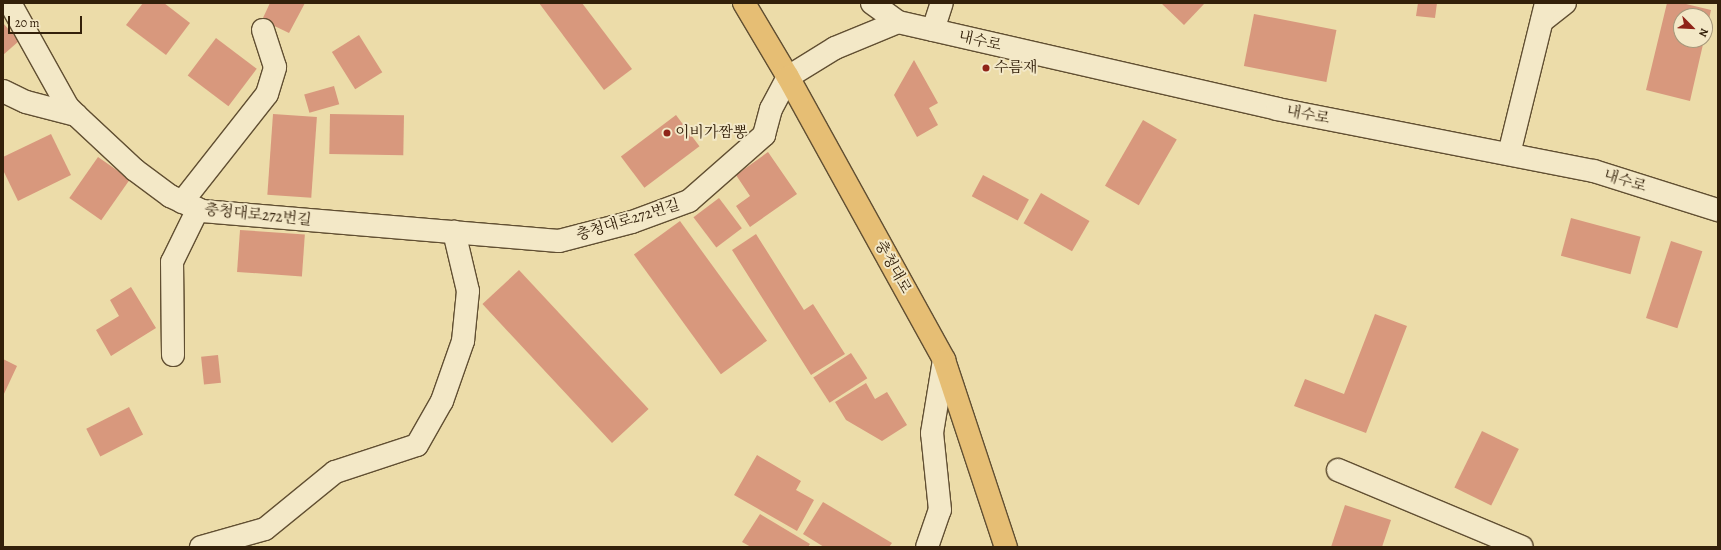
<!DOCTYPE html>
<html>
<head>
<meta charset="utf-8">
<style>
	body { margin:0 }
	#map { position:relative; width:1721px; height:550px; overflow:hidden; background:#ecdca9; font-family:Alegreya,"Noto Serif KR",serif }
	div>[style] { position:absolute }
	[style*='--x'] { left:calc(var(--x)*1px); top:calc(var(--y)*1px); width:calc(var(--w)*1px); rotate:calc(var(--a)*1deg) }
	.building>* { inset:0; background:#d8987d; transform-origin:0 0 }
	.roads { filter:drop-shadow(1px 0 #614f32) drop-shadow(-1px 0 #614f32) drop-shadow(0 1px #614f32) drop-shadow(0 -1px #614f32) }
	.minor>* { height:22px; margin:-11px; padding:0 11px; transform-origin:11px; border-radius:11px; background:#f3e8c7 }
	.major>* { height:22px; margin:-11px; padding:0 11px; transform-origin:11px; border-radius:11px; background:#e6be74 }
	.dots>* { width:11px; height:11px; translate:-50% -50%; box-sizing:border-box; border:2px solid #f3e8c7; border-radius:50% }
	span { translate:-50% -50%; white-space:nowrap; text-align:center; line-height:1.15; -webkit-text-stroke:4px #f3e8c7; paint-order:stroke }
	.street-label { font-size:15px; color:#33200a }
	.poi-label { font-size:15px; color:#33200a }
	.left { translate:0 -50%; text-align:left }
	.frame { position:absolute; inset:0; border:4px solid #33200a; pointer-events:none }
	.north { position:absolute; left:1673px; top:8px; width:40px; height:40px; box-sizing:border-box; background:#f3e8c7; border:1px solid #a6987b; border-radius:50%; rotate:114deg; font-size:11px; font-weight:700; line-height:16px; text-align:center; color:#33200a }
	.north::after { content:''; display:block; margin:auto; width:14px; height:18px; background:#8f2418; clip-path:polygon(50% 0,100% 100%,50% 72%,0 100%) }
	.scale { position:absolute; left:8px; top:16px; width:74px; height:18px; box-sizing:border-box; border:2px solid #33200a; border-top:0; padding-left:5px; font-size:12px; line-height:14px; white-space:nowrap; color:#33200a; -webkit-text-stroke:3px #f3e8c7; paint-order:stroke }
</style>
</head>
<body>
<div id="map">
	<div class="building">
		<div style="clip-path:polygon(143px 3px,164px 3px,190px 23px,166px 55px,126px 25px)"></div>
		<div style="clip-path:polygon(270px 3px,305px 3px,289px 33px,262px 20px)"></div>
		<div style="clip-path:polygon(539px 3px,582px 3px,632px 69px,604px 90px)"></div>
		<div style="clip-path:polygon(1161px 3px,1205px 3px,1184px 25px)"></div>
		<div style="clip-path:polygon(1418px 3px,1437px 3px,1435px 18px,1416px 16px)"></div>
		<div style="clip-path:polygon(1667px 3px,1682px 3px,1711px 10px,1706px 33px,1705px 16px,1681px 16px,1681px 40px,1704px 40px,1690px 101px,1646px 90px)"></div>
		<div style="left:1254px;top:14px;width:84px;height:53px;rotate:11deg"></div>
		<div style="clip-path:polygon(3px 23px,19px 41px,3px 55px)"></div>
		<div style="left:359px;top:35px;width:44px;height:32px;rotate:58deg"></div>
		<div style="left:216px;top:38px;width:51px;height:47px;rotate:37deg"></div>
		<div style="clip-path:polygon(914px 60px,938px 103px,929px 108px,938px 125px,917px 137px,894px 95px)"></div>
		<div style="left:334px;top:86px;width:19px;height:31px;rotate:74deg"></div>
		<div style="left:273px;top:114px;width:44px;height:81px;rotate:4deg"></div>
		<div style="left:330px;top:114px;width:74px;height:40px;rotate:1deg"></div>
		<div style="left:676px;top:115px;width:39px;height:69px;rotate:53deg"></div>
		<div style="left:1143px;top:120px;width:39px;height:76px;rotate:30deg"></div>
		<div style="clip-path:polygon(51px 134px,71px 175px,18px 201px,3px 170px,3px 157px)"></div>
		<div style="clip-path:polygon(768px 152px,797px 194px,750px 227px,736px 206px,750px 196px,736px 175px)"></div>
		<div style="left:98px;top:157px;width:39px;height:50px;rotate:35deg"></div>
		<div style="left:983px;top:175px;width:52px;height:24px;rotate:28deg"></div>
		<div style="left:1041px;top:193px;width:56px;height:35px;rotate:30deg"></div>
		<div style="left:719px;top:198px;width:38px;height:32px;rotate:53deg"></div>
		<div style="left:1571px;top:218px;width:72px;height:39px;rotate:15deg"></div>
		<div style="left:680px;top:221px;width:148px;height:57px;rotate:54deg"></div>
		<div style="left:240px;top:230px;width:65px;height:42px;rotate:4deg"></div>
		<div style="clip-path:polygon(756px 234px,804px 310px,813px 304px,845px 354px,811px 375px,732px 250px)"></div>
		<div style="left:1671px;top:241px;width:33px;height:81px;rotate:18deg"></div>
		<div style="left:519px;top:270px;width:190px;height:50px;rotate:47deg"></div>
		<div style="clip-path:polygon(131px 287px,156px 328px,111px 356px,96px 330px,119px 316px,110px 300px)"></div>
		<div style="clip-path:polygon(1375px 314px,1407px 326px,1366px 433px,1294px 406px,1305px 379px,1344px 394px)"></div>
		<div style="left:851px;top:353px;width:30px;height:45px;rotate:57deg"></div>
		<div style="left:218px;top:355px;width:28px;height:17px;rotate:84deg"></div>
		<div style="clip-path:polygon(3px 359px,17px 366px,3px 396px)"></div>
		<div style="clip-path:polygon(866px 383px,875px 399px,887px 392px,907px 425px,882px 441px,846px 420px,835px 402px)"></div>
		<div style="left:129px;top:407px;width:31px;height:48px;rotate:63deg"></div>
		<div style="left:1482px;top:431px;width:41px;height:63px;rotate:26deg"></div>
		<div style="clip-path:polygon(757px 455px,801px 481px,796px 490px,814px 500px,797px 531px,734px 495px)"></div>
		<div style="clip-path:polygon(823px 502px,892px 543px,889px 547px,824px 547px,803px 534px)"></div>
		<div style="clip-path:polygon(1345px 505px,1391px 520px,1382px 547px,1331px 547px)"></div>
		<div style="clip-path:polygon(760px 514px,810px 544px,808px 547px,751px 547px,742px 542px)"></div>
	</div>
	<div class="roads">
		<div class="minor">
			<div style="--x:10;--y:3;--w:119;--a:60.9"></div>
			<div style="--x:68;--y:107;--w:11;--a:45"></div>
			<div style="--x:872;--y:3;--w:32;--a:36"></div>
			<div style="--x:898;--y:22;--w:389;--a:12.9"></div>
			<div style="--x:1277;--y:109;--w:323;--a:11.1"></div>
			<div style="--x:1594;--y:171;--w:130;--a:17.5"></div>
			<div style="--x:1542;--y:21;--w:29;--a:-38"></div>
			<div style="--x:933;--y:30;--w:28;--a:-72"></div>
			<div style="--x:3;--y:91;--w:25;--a:26"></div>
			<div style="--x:26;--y:102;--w:52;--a:14.6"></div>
			<div style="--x:76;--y:115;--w:81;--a:43"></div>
			<div style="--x:135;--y:170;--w:44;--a:36.6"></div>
			<div style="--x:170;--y:196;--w:35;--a:25"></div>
			<div style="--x:202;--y:211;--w:358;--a:4.8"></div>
			<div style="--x:559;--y:241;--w:75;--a:-14.6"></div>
			<div style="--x:632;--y:222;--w:61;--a:-20.2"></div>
			<div style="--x:689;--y:201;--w:100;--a:-41.3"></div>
			<div style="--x:764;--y:135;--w:27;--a:-75"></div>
			<div style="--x:771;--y:109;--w:36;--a:-62"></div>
			<div style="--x:788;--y:77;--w:55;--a:-31.7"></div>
			<div style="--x:835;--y:48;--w:68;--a:-22.4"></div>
			<div style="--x:1509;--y:154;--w:155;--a:-76.2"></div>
			<div style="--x:182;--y:202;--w:137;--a:-51.8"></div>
			<div style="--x:267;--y:94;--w:28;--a:-73"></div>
			<div style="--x:275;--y:67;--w:39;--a:-108"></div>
			<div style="--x:173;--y:355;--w:93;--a:-90.6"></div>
			<div style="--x:172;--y:262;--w:59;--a:-63.9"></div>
			<div style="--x:1338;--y:470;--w:199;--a:22.7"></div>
			<div style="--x:201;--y:547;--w:66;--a:-15.7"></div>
			<div style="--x:265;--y:529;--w:90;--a:-39.2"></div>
			<div style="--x:335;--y:472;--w:86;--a:-18.2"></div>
			<div style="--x:417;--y:445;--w:51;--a:-60.4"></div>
			<div style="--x:442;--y:401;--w:64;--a:-70.7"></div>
			<div style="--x:463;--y:341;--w:50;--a:-84.3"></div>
			<div style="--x:468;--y:291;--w:61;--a:-103.3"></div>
			<div style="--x:927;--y:547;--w:39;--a:-71"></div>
			<div style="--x:940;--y:510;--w:77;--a:-95.9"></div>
			<div style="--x:932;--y:433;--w:74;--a:-80.7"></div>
		</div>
		<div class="major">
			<div style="--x:744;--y:3;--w:86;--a:59.3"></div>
			<div style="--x:788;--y:77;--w:323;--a:61.1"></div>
			<div style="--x:944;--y:360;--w:197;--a:71.7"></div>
		</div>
	</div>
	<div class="dots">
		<div style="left:986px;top:68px;background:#8f2418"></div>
		<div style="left:667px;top:133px;background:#8f2418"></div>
	</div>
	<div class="street-label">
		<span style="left:980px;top:41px;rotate:13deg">내수로</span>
		<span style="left:1308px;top:115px;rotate:11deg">내수로</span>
		<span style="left:1625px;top:181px;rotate:17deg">내수로</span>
		<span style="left:258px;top:215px;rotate:6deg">충청대로272번길</span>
		<span style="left:628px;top:220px;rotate:-17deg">충청대로272번길</span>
		<span style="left:893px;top:267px;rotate:61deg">충청대로</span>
	</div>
	<div class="poi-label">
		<span class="left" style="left:994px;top:68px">수름재</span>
		<span class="left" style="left:675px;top:133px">이비가짬뽕</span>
	</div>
	<div class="frame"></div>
	<div class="north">N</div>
	<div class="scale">20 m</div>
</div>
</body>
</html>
